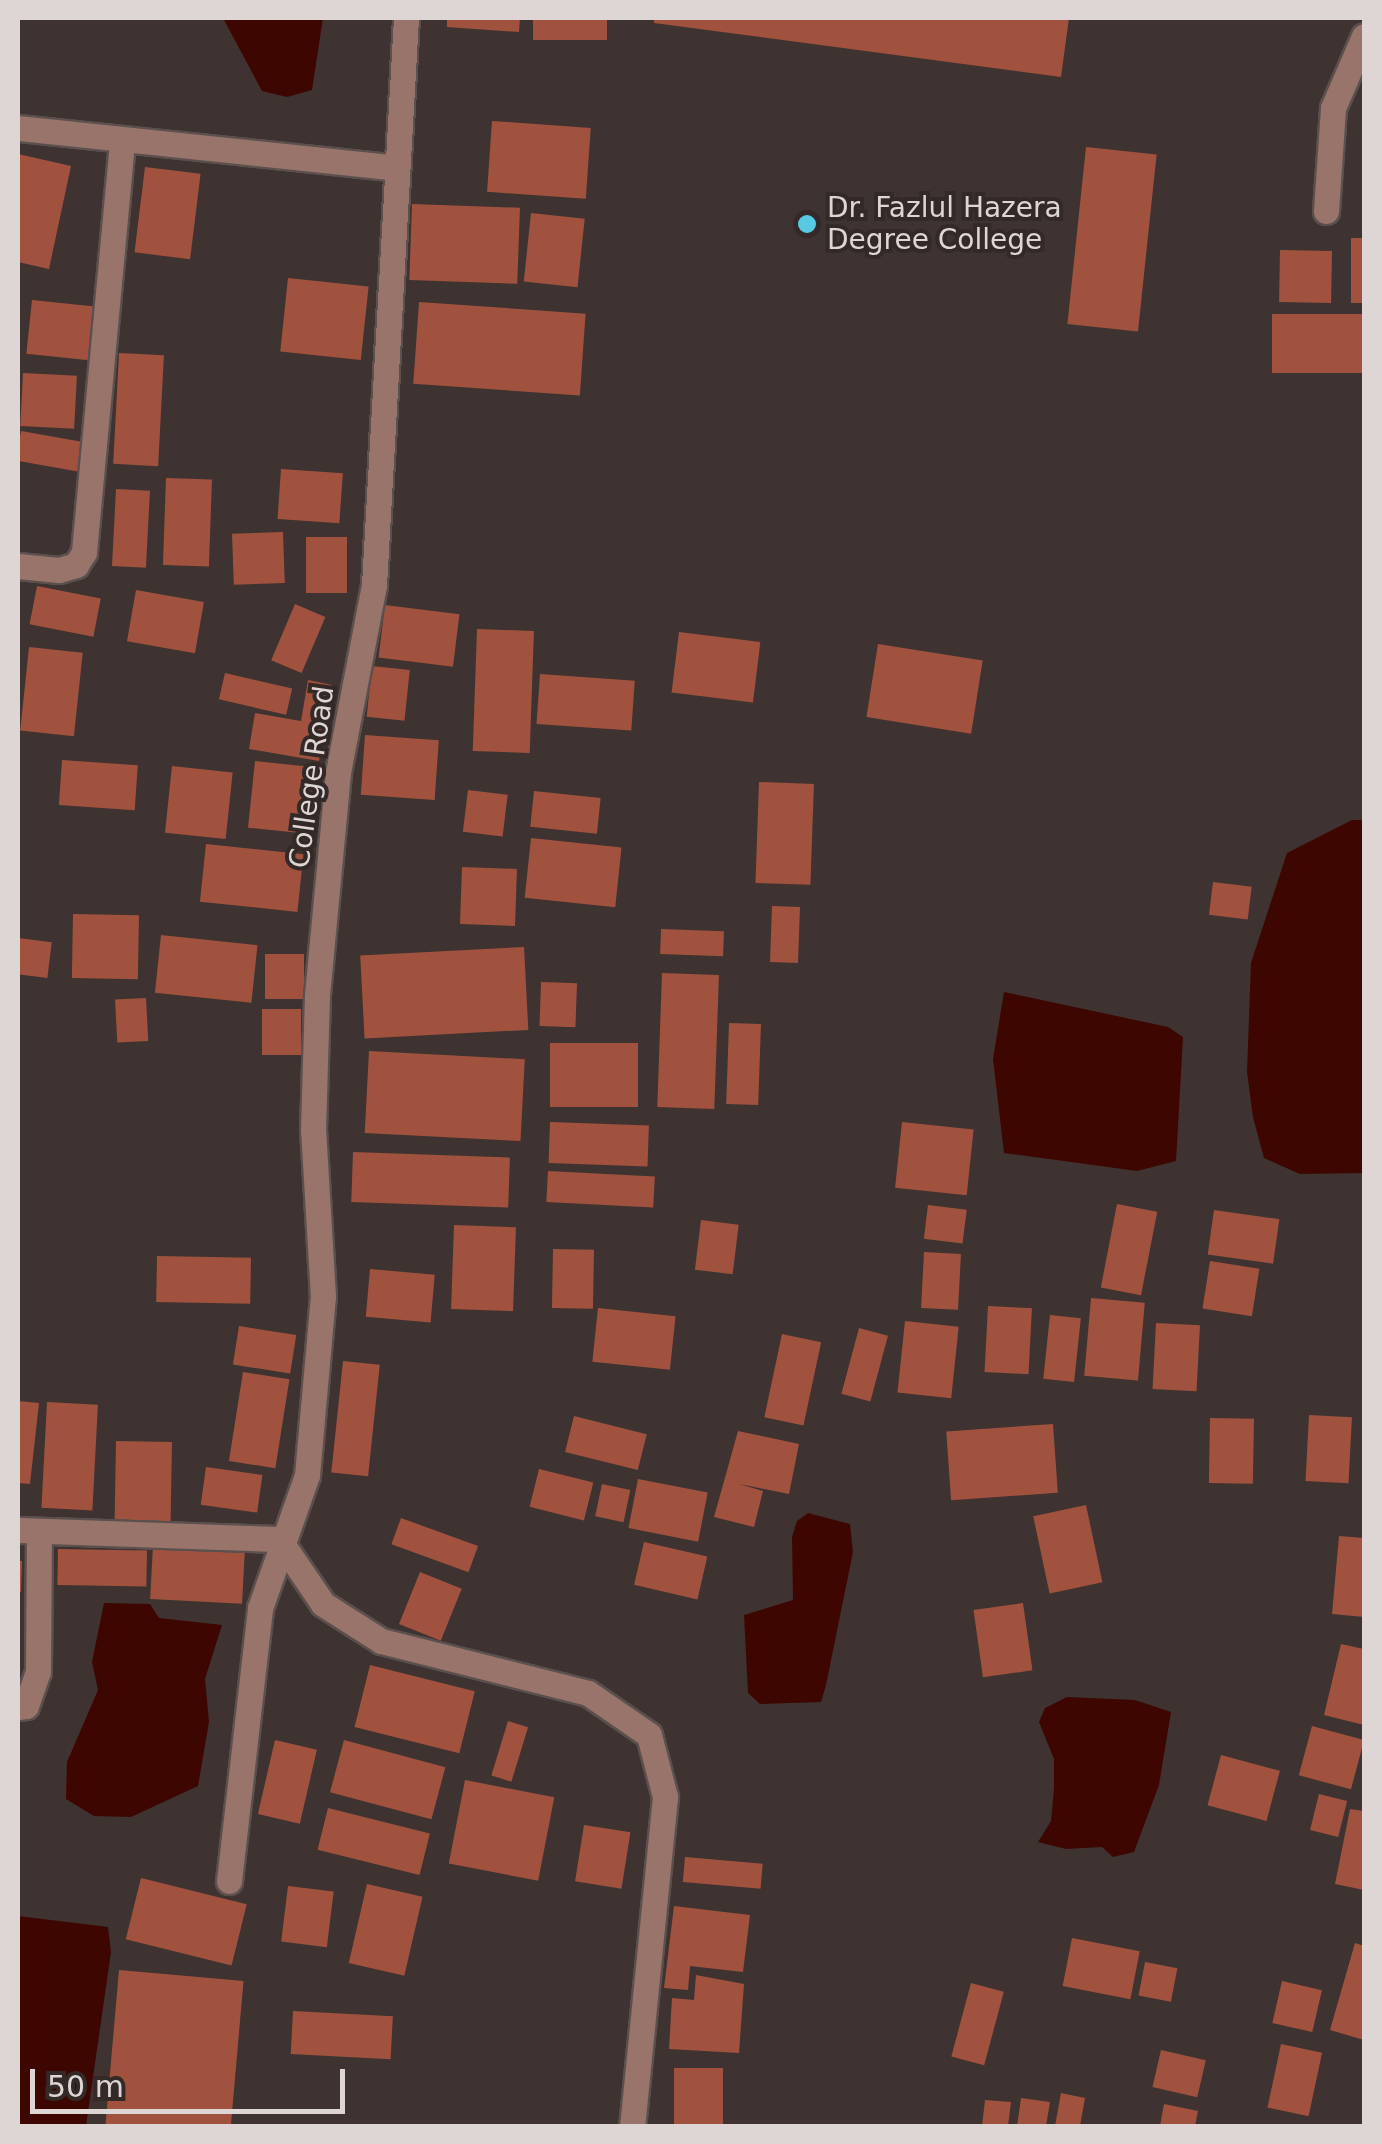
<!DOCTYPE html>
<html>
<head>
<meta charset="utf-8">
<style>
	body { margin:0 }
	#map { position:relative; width:1382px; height:2144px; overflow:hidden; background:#3e3330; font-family:"DejaVu Sans",sans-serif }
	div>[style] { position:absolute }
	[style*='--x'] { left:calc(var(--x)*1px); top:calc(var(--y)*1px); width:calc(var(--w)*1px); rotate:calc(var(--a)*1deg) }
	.water>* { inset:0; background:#3e0600 }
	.building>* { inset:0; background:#a0523e; transform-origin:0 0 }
	.roads { filter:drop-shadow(2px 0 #5b504e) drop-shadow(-2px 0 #5b504e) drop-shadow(0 2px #5b504e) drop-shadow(0 -2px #5b504e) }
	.minor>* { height:25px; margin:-12.5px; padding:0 12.5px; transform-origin:12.5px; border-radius:12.5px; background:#99746a }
	.dots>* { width:28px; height:28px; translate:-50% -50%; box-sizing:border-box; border:5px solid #332926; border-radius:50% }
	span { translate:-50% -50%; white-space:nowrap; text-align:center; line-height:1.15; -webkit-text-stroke:8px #332926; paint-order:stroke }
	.poi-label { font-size:28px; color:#ddd6d4 }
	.left { translate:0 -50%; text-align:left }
	.street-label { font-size:28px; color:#ddd6d4 }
	.frame { position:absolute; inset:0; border:20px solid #ddd6d4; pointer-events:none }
	.scale { position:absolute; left:30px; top:2069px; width:315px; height:45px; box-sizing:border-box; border:5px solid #ddd6d4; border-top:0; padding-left:12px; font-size:30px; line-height:35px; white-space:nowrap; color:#ddd6d4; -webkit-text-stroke:8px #332926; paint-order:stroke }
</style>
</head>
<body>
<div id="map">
	<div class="water">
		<div style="clip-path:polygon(223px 18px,323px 18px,312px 90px,287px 97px,262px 91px)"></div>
		<div style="clip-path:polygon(1352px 820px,1364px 820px,1364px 1173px,1300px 1174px,1264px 1158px,1253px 1117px,1247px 1072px,1251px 963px,1287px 853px)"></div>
		<div style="clip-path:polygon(1004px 992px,1168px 1027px,1183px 1037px,1176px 1161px,1137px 1171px,1004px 1153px,993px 1059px)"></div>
		<div style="clip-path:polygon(808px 1513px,850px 1524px,853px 1552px,826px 1685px,821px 1702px,760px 1704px,748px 1693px,744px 1615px,793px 1600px,792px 1537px,797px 1521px)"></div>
		<div style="clip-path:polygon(104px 1603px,150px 1604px,159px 1618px,222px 1625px,205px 1679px,209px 1722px,198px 1786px,131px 1817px,94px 1816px,66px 1799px,67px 1762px,98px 1690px,92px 1662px)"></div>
		<div style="clip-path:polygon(1067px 1697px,1135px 1700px,1171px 1712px,1159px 1785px,1134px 1852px,1113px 1857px,1102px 1847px,1066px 1849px,1038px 1842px,1051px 1821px,1054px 1788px,1054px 1759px,1039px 1722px,1045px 1708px)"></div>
		<div style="clip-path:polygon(18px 1916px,108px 1927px,111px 1952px,86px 2126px,18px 2126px)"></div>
	</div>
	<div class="building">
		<div style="clip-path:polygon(447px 18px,520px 18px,519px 32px,447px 27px)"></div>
		<div style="left:533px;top:18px;width:74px;height:22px"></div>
		<div style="clip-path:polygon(654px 18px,1069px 18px,1061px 77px,654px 23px)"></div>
		<div style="left:492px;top:121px;width:99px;height:71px;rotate:4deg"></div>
		<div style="left:1086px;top:147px;width:71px;height:178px;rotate:6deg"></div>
		<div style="clip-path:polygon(18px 154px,71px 166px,49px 269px,18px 262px)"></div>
		<div style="left:145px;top:167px;width:56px;height:86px;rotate:7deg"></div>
		<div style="left:412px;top:204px;width:108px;height:76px;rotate:2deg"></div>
		<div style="left:531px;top:213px;width:54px;height:69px;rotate:6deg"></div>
		<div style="left:1351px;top:238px;width:13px;height:65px"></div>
		<div style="left:1280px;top:250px;width:52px;height:52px;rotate:1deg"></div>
		<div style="left:288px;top:278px;width:81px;height:74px;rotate:6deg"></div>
		<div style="left:32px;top:300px;width:63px;height:54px;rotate:6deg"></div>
		<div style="left:419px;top:302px;width:167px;height:82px;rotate:4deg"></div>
		<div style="left:1272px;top:314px;width:92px;height:59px"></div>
		<div style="left:119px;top:353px;width:45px;height:111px;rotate:3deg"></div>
		<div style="left:23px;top:373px;width:54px;height:53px;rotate:3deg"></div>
		<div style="left:21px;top:431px;width:66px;height:30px;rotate:10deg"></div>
		<div style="left:281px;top:469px;width:62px;height:50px;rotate:4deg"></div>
		<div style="left:166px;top:478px;width:46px;height:87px;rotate:2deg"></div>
		<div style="left:116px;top:489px;width:34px;height:77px;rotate:3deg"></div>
		<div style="left:283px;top:532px;width:51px;height:51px;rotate:88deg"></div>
		<div style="left:306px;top:537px;width:41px;height:56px"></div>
		<div style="left:37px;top:586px;width:65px;height:39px;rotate:11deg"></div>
		<div style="left:136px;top:590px;width:69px;height:52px;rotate:10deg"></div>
		<div style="left:295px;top:604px;width:33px;height:61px;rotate:23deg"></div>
		<div style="left:385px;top:605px;width:75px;height:53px;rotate:7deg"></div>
		<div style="left:477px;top:629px;width:57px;height:122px;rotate:2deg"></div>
		<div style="left:679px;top:632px;width:82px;height:61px;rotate:7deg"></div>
		<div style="left:878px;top:644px;width:106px;height:74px;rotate:9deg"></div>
		<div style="left:29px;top:647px;width:54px;height:84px;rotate:6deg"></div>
		<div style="left:372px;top:666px;width:38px;height:51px;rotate:6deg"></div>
		<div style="left:225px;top:673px;width:69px;height:27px;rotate:13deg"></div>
		<div style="left:540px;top:674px;width:95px;height:50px;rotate:4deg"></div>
		<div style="clip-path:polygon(308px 680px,332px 685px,319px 761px,249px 749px,255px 713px,301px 721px)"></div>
		<div style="left:365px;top:735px;width:74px;height:60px;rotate:4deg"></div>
		<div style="left:62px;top:760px;width:76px;height:45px;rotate:4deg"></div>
		<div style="left:255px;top:761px;width:62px;height:67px;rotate:6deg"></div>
		<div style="left:172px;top:766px;width:61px;height:67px;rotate:6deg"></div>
		<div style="left:759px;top:782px;width:55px;height:101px;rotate:2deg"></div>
		<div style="left:468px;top:790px;width:40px;height:42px;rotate:7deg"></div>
		<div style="left:534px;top:791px;width:67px;height:36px;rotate:6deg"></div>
		<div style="left:531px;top:838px;width:91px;height:60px;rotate:6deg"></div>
		<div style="left:206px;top:844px;width:98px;height:58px;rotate:6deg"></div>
		<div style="left:462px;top:867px;width:55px;height:57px;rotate:2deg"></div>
		<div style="left:1213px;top:882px;width:39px;height:33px;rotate:7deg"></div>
		<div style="left:772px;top:906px;width:28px;height:56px;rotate:2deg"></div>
		<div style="left:73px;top:914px;width:66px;height:64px;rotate:1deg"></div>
		<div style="left:661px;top:929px;width:63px;height:25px;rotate:2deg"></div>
		<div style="left:161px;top:935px;width:97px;height:58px;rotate:6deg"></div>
		<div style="left:18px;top:938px;width:34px;height:36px;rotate:7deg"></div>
		<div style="left:524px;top:947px;width:83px;height:164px;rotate:87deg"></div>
		<div style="left:265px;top:954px;width:39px;height:45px"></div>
		<div style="left:662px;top:973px;width:57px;height:134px;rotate:2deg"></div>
		<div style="left:541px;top:982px;width:36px;height:44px;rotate:2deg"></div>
		<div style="left:146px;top:998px;width:43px;height:31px;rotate:87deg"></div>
		<div style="left:262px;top:1009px;width:39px;height:46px"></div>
		<div style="left:729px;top:1023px;width:32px;height:81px;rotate:2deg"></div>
		<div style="left:550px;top:1043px;width:88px;height:64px"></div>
		<div style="left:369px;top:1051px;width:156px;height:82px;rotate:3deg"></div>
		<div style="left:550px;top:1122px;width:99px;height:41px;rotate:2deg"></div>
		<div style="left:902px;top:1122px;width:72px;height:66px;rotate:6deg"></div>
		<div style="left:353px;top:1152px;width:157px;height:50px;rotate:2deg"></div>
		<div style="left:548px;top:1171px;width:107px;height:31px;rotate:3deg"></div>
		<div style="left:1117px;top:1204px;width:41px;height:85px;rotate:11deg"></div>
		<div style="left:928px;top:1205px;width:39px;height:34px;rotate:7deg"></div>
		<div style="left:1214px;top:1210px;width:66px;height:45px;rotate:8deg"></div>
		<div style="left:701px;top:1220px;width:38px;height:50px;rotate:7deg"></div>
		<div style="left:454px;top:1225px;width:62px;height:84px;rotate:2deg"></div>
		<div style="left:553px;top:1249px;width:41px;height:59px;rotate:1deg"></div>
		<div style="left:924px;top:1252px;width:37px;height:56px;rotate:3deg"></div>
		<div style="left:157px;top:1256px;width:94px;height:46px;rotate:1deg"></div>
		<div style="left:1210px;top:1261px;width:50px;height:48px;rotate:9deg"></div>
		<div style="left:370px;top:1269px;width:65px;height:48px;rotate:5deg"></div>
		<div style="left:1091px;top:1298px;width:54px;height:78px;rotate:5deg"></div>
		<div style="left:988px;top:1306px;width:44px;height:66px;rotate:3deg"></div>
		<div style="left:598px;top:1308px;width:78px;height:54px;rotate:6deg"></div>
		<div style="left:1050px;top:1315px;width:31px;height:64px;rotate:6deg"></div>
		<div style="left:905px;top:1321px;width:54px;height:72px;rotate:6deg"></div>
		<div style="left:1156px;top:1323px;width:44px;height:66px;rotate:3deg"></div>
		<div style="left:239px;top:1326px;width:58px;height:39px;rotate:9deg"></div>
		<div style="left:859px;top:1328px;width:30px;height:68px;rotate:15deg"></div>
		<div style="left:782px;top:1334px;width:40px;height:85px;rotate:12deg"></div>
		<div style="left:343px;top:1361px;width:37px;height:112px;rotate:6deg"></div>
		<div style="left:243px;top:1372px;width:47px;height:90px;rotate:9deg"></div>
		<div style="clip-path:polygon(18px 1401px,39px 1403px,30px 1484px,18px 1483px)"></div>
		<div style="left:47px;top:1402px;width:51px;height:106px;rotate:3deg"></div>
		<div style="left:1309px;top:1415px;width:43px;height:66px;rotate:3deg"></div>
		<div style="left:574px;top:1416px;width:75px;height:37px;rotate:14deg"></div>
		<div style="left:1210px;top:1418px;width:44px;height:65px;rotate:1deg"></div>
		<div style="left:1053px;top:1424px;width:69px;height:107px;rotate:86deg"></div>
		<div style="clip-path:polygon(738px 1431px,799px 1444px,789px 1494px,739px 1484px,763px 1491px,754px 1527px,714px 1517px)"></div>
		<div style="left:116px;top:1441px;width:56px;height:84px;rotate:1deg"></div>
		<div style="left:206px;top:1467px;width:57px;height:38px;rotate:8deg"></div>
		<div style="left:539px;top:1469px;width:56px;height:39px;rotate:14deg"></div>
		<div style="left:638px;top:1479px;width:71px;height:50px;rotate:11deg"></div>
		<div style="left:602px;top:1484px;width:29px;height:33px;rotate:12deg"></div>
		<div style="left:1086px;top:1505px;width:79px;height:54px;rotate:78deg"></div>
		<div style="left:401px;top:1518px;width:82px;height:28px;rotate:20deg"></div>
		<div style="clip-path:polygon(1339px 1536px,1364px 1538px,1364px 1617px,1332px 1614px)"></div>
		<div style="left:644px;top:1542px;width:65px;height:44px;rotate:13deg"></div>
		<div style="left:153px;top:1545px;width:92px;height:54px;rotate:3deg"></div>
		<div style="left:58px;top:1549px;width:89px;height:36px;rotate:1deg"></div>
		<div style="clip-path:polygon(18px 1561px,22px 1561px,21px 1592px,18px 1592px)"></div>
		<div style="left:420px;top:1572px;width:45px;height:56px;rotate:22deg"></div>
		<div style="left:1023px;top:1603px;width:68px;height:50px;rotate:82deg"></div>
		<div style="clip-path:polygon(1341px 1644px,1364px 1649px,1364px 1725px,1324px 1715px)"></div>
		<div style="left:370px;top:1665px;width:108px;height:64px;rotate:14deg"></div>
		<div style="left:508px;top:1721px;width:21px;height:57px;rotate:17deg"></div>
		<div style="left:1312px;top:1726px;width:54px;height:51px;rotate:15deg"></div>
		<div style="left:275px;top:1740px;width:43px;height:76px;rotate:13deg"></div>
		<div style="left:344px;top:1740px;width:105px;height:54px;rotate:15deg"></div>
		<div style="left:1221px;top:1755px;width:61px;height:52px;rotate:15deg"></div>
		<div style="left:465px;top:1780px;width:91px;height:85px;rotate:11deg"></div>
		<div style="left:1319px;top:1794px;width:29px;height:37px;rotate:14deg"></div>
		<div style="left:328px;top:1808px;width:105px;height:43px;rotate:14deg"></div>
		<div style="clip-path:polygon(1350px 1809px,1364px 1811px,1364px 1890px,1335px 1884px)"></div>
		<div style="left:584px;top:1825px;width:47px;height:57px;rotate:9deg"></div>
		<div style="left:685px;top:1857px;width:78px;height:25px;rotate:5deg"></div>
		<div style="left:141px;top:1878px;width:109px;height:63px;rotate:14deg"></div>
		<div style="left:367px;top:1884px;width:57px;height:81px;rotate:13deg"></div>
		<div style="left:288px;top:1886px;width:46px;height:56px;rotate:7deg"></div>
		<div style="clip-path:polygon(674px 1906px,750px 1915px,743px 1972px,690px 1966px,688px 1990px,664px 1988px)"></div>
		<div style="left:1072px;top:1938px;width:69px;height:49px;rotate:11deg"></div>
		<div style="clip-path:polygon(1355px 1943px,1364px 1946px,1364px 2040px,1330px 2030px)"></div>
		<div style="left:1145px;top:1962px;width:33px;height:34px;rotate:11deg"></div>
		<div style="left:119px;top:1970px;width:125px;height:156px;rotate:5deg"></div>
		<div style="clip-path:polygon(696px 1975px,744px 1984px,739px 2053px,669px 2049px,672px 1998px,694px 2000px)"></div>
		<div style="left:1282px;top:1981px;width:41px;height:43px;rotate:13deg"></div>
		<div style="left:971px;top:1983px;width:34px;height:76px;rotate:15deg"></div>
		<div style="left:293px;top:2011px;width:100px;height:43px;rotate:3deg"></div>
		<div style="left:1281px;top:2044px;width:42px;height:65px;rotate:12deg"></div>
		<div style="left:1161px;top:2050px;width:46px;height:38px;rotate:13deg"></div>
		<div style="left:674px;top:2068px;width:49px;height:58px"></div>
		<div style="clip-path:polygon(1061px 2093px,1085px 2098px,1080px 2126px,1055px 2126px)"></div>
		<div style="clip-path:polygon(1021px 2098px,1050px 2102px,1046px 2126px,1017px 2126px)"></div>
		<div style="clip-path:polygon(985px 2100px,1011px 2102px,1008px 2126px,982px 2126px)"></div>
		<div style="clip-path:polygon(1164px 2104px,1198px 2111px,1195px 2126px,1160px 2126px)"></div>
	</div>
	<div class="roads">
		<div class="minor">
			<div style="--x:18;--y:128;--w:380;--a:6"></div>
			<div style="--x:1326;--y:211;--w:103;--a:-86.1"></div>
			<div style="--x:1333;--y:108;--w:78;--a:-66.7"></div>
			<div style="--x:18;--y:566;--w:41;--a:5.6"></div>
			<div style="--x:59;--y:570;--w:18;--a:-16"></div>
			<div style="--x:76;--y:565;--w:15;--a:-58"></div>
			<div style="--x:84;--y:552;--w:414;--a:-84.7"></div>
			<div style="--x:18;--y:1530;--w:261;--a:2"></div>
			<div style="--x:279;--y:1539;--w:78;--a:55.9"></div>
			<div style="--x:323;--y:1604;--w:69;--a:32.5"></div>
			<div style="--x:381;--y:1641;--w:213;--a:14.1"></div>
			<div style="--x:588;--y:1693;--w:74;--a:34.5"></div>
			<div style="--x:649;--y:1735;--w:64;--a:75.5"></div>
			<div style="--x:665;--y:1797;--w:331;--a:95.7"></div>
			<div style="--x:18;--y:1707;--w:8;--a:-7"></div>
			<div style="--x:26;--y:1706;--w:36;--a:-71"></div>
			<div style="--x:38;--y:1672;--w:137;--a:-89.6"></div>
			<div style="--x:229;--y:1881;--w:275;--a:-83.5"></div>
			<div style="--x:260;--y:1608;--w:141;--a:-70.5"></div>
			<div style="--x:307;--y:1475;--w:179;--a:-84.9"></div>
			<div style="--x:323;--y:1297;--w:167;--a:-93.4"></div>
			<div style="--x:313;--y:1130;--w:135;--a:-88.3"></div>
			<div style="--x:317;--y:995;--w:224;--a:-84.6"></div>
			<div style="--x:338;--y:772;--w:190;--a:-79.1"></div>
			<div style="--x:374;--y:585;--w:568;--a:-86.77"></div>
		</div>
	</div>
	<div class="dots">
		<div style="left:807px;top:224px;background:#58c9e3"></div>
	</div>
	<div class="poi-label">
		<span class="left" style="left:827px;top:224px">Dr. Fazlul Hazera<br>Degree College</span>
	</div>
	<div class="street-label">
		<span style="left:312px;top:777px;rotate:-82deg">College Road</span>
	</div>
	<div class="frame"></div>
	<div class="scale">50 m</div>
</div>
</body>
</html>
